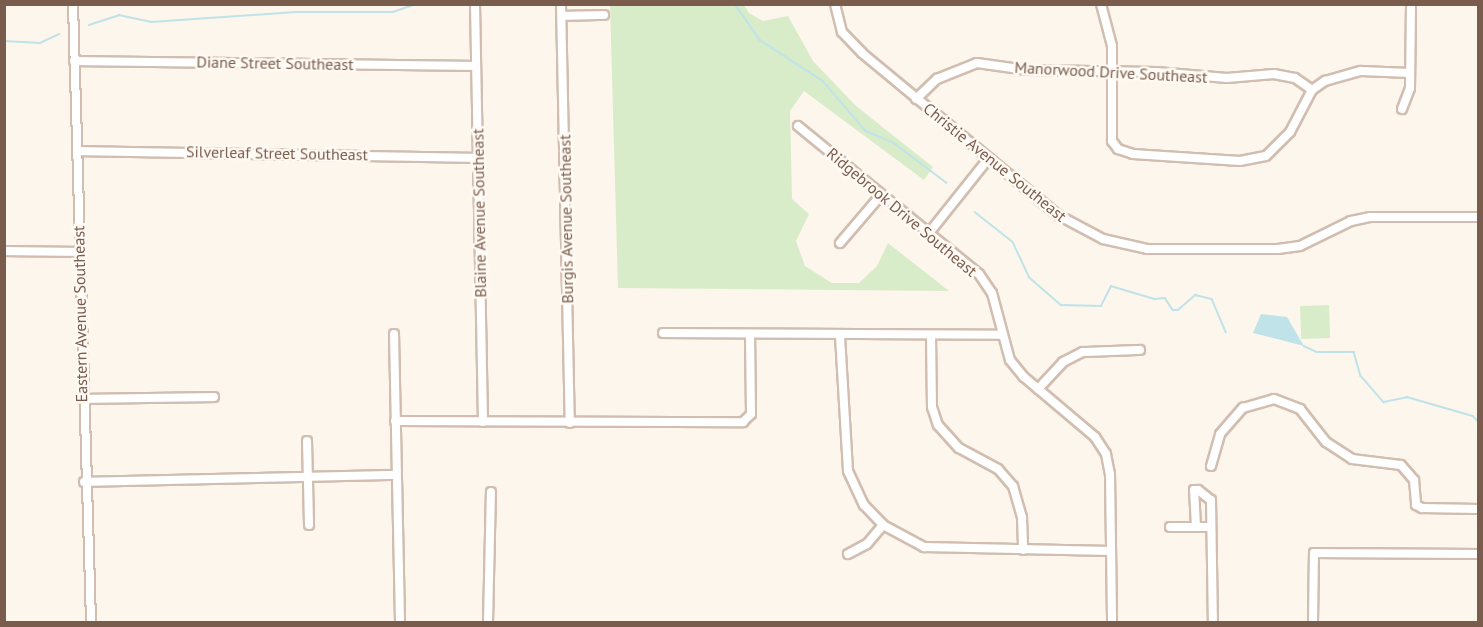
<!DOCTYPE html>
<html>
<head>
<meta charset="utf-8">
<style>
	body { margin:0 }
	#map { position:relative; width:1483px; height:627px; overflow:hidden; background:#fdf6ec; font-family:"PT Sans",sans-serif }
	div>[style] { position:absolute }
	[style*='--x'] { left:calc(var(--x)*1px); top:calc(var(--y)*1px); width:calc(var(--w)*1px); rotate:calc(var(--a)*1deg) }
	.green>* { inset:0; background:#d8ecc9; transform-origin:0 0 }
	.water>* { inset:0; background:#bfe3e8 }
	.stream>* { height:1.5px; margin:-0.75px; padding:0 0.75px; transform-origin:0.75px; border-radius:0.75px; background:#bfe3e8 }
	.roads { filter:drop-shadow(2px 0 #d1beb0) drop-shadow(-2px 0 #d1beb0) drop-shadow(0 2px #d1beb0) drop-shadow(0 -2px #d1beb0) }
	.minor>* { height:8px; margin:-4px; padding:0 4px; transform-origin:4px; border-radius:4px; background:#fff }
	span { translate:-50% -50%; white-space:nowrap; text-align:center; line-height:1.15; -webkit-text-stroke:5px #fffaf3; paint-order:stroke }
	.street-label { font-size:16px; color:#7a5c4d }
	.frame { position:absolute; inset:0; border:6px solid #7a5c4d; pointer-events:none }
</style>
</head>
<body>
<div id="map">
	<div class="green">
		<div style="clip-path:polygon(610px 5px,744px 5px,749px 13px,763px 21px,788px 16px,813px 61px,856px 106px,933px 167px,924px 180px,804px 91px,790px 111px,792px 199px,809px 214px,796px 241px,805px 266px,832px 283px,859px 283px,877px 266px,888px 243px,949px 291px,618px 288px)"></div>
		<div style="left:1329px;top:305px;width:33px;height:29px;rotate:88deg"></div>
	</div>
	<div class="water">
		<div style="clip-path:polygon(1261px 314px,1287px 317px,1304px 346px,1253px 333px)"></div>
	</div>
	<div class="stream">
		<div style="--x:715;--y:4;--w:4;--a:0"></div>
		<div style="--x:735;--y:4;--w:44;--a:55.2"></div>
		<div style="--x:760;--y:40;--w:75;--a:33.1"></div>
		<div style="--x:823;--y:81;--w:66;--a:49.3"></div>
		<div style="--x:866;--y:131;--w:30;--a:23"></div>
		<div style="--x:894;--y:143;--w:66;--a:37"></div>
		<div style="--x:89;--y:25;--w:32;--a:-18"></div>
		<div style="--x:119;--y:15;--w:33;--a:12"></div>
		<div style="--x:151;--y:22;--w:145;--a:-3.9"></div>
		<div style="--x:296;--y:12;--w:97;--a:0"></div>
		<div style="--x:393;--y:12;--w:24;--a:-19"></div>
		<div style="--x:4;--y:41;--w:36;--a:3"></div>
		<div style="--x:40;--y:43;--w:21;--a:-25"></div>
		<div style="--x:975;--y:212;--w:48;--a:38.3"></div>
		<div style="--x:1013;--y:242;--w:38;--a:65"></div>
		<div style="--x:1029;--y:277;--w:43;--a:41.2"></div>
		<div style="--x:1061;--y:305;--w:40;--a:1.4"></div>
		<div style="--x:1101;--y:306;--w:22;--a:-63"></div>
		<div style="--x:1111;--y:286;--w:46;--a:16.5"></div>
		<div style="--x:1155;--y:299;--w:10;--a:-6"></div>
		<div style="--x:1165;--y:298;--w:14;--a:56"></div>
		<div style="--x:1173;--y:310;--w:5;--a:0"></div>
		<div style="--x:1178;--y:310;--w:23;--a:-41"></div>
		<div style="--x:1195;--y:295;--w:17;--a:13"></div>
		<div style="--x:1212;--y:299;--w:36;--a:67"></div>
		<div style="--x:1304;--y:346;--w:14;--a:25"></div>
		<div style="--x:1317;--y:352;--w:37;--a:0"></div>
		<div style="--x:1354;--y:352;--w:25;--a:74"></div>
		<div style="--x:1361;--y:376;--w:35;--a:49"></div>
		<div style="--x:1384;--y:402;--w:24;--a:-12"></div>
		<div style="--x:1407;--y:397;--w:69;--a:16.1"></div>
		<div style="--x:1473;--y:416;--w:7;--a:45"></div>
	</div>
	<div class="roads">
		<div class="minor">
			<div style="--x:73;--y:4;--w:618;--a:88.33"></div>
			<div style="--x:475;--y:4;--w:418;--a:88.9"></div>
			<div style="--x:561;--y:4;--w:419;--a:88.8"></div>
			<div style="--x:835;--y:4;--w:29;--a:76"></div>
			<div style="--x:842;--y:32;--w:29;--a:46"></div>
			<div style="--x:862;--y:53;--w:254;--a:39.6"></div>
			<div style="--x:1058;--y:215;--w:51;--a:28.1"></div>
			<div style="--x:1103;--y:239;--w:45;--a:12.8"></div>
			<div style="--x:1147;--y:249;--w:131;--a:0"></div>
			<div style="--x:1278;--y:249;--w:22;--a:-8"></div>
			<div style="--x:1300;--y:246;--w:57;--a:-26.1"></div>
			<div style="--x:1351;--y:221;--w:19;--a:-12"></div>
			<div style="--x:1370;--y:217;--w:108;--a:0"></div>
			<div style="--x:1101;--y:4;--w:43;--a:75.3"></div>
			<div style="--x:1112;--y:46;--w:95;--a:90"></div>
			<div style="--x:1112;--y:141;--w:10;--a:53"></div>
			<div style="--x:1118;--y:149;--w:16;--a:18"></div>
			<div style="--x:1133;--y:154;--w:107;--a:3.7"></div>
			<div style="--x:1240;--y:161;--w:26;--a:-11"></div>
			<div style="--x:1266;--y:156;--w:34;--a:-45"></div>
			<div style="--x:1290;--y:132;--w:47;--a:-62.4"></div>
			<div style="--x:1312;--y:90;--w:16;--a:-35"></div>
			<div style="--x:1325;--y:81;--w:37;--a:-16"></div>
			<div style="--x:1361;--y:71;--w:49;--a:2.3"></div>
			<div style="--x:562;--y:16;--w:42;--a:-1.4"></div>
			<div style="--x:74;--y:61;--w:401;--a:0.7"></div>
			<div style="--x:916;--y:99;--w:29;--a:-44"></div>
			<div style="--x:937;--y:79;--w:43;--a:-21.8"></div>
			<div style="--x:977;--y:63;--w:50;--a:8"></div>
			<div style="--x:1027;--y:70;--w:129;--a:0.9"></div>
			<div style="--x:1156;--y:72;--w:71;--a:4.8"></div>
			<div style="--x:1227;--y:78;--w:47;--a:-4.9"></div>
			<div style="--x:1274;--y:74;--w:21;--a:11"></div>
			<div style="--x:1295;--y:78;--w:21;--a:35"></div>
			<div style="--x:1402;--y:109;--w:22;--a:-69"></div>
			<div style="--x:1410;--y:88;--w:84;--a:-89.3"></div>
			<div style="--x:798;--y:126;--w:234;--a:39.3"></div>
			<div style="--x:979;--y:274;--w:23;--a:56"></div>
			<div style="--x:992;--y:293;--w:69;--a:75"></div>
			<div style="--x:1010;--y:360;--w:22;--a:51"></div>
			<div style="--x:1024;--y:377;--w:93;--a:40.2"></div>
			<div style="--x:1095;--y:437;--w:20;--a:57"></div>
			<div style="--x:1106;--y:454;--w:20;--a:79"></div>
			<div style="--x:1110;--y:474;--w:148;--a:89.2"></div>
			<div style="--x:77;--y:151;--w:400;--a:1"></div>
			<div style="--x:929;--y:233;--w:95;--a:-51.4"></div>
			<div style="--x:840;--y:243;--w:63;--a:-49.5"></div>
			<div style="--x:4;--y:251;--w:75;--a:0.8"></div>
			<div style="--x:663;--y:333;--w:338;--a:0.3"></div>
			<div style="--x:394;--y:334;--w:288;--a:88.8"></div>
			<div style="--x:840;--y:336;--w:135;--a:86.6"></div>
			<div style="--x:848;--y:471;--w:38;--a:65"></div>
			<div style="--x:864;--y:505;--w:28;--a:46"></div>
			<div style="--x:883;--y:525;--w:47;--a:28.2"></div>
			<div style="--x:924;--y:547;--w:187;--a:1.2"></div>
			<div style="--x:931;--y:336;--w:71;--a:89.2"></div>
			<div style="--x:932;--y:407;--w:19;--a:72"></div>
			<div style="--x:938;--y:425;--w:31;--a:48"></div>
			<div style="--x:959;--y:448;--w:44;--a:28.3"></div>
			<div style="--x:998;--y:469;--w:23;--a:49"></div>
			<div style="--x:1013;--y:486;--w:32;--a:74"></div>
			<div style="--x:1022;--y:517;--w:33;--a:88"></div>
			<div style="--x:1038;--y:389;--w:37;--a:-47"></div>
			<div style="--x:1063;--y:362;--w:22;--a:-27"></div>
			<div style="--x:1083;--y:352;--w:57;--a:-2"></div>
			<div style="--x:83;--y:399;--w:131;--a:-0.9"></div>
			<div style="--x:395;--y:421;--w:348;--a:0.2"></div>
			<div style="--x:743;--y:422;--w:11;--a:-45"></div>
			<div style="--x:751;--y:414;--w:78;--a:-90.7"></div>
			<div style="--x:307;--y:441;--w:84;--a:88.6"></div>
			<div style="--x:1211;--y:466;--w:33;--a:-74"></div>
			<div style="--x:1220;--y:434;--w:35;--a:-49"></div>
			<div style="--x:1243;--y:408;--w:32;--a:-16"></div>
			<div style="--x:1274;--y:399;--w:28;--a:21"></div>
			<div style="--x:1300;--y:409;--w:42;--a:51.8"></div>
			<div style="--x:1326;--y:442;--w:31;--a:33"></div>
			<div style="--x:1352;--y:459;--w:49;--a:7"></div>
			<div style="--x:1401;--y:465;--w:20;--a:49"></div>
			<div style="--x:1414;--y:480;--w:25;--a:85"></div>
			<div style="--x:1416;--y:505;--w:7;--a:27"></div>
			<div style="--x:1422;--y:508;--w:56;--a:1"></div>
			<div style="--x:84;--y:482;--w:312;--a:-1.3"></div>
			<div style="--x:1170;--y:527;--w:41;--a:0"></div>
			<div style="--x:1196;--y:527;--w:37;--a:-93"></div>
			<div style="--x:1194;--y:490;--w:4;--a:0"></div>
			<div style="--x:1198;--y:490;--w:16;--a:38"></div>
			<div style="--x:1211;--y:500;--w:122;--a:89.1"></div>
			<div style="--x:848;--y:554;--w:21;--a:-28"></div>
			<div style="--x:867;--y:544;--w:25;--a:-50"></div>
			<div style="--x:488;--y:622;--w:130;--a:-88.7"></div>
			<div style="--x:1313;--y:622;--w:69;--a:-89.2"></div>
			<div style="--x:1314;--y:553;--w:164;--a:0.3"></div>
		</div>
	</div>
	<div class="street-label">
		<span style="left:275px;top:63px;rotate:1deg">Diane Street Southeast</span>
		<span style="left:1111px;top:72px;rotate:3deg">Manorwood Drive Southeast</span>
		<span style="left:277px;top:153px;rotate:1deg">Silverleaf Street Southeast</span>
		<span style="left:995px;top:162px;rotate:39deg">Christie Avenue Southeast</span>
		<span style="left:902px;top:212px;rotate:40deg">Ridgebrook Drive Southeast</span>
		<span style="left:479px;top:213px;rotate:-91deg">Blaine Avenue Southeast</span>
		<span style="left:566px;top:219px;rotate:-91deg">Burgis Avenue Southeast</span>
		<span style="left:80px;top:314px;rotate:-91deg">Eastern Avenue Southeast</span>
	</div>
	<div class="frame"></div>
</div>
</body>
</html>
